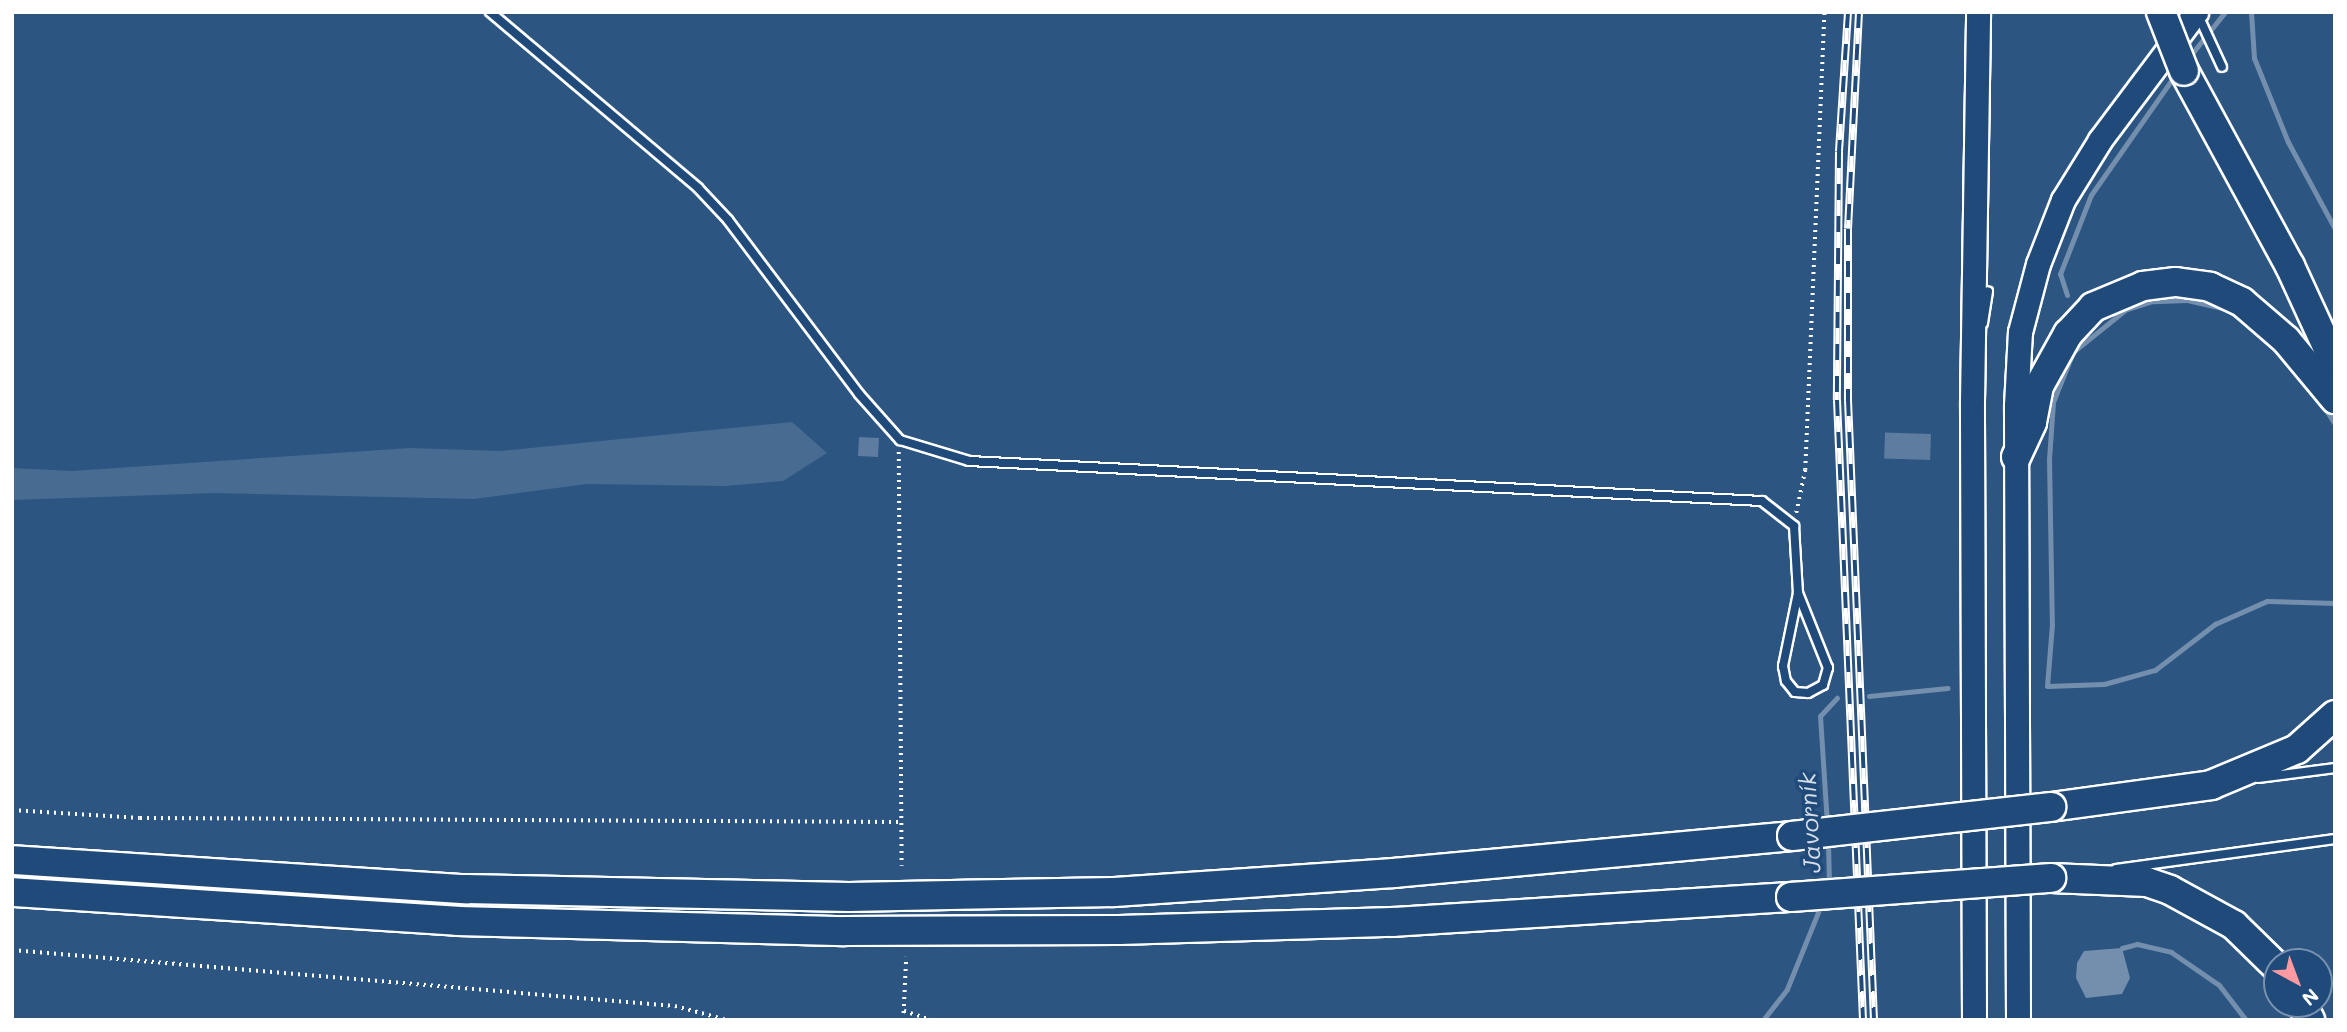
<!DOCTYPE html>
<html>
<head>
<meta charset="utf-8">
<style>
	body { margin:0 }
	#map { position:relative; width:2347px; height:1032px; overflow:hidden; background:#2c5582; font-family:Mali,sans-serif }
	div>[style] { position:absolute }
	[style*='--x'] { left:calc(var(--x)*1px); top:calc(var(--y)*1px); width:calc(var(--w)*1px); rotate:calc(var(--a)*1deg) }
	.green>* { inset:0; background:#486b92 }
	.water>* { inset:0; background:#748fad }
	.stream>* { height:5px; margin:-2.5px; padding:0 2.5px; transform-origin:2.5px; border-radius:2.5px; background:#748fad }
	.building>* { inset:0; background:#5e7c9f; transform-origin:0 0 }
	.path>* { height:3.5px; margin-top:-1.75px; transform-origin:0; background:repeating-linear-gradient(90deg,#fff 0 2px,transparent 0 7px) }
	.roads { filter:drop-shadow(2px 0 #fff) drop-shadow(-2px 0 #fff) drop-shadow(0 2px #fff) drop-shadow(0 -2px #fff) }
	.service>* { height:8px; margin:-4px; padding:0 4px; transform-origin:4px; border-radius:4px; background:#1f4a7a }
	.secondary>* { height:23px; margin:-11.5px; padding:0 11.5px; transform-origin:11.5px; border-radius:11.5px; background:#1f4a7a }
	.motorway>* { height:28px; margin:-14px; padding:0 14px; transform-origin:14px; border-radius:14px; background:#1f4a7a }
	.rail>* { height:8px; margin-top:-4px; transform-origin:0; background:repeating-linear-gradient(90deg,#1f4a7a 0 16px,#fff 0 32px); box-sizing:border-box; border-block:2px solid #fff }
	.bridges { filter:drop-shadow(2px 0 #fff) drop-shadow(-2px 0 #fff) drop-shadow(0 2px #fff) drop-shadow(0 -2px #fff) }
	.motorway-bridge>* { height:28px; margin:-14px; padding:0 14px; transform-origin:14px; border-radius:14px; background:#1f4a7a }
	span { translate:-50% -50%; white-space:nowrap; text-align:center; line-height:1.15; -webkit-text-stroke:7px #1f4a7a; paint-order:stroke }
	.water-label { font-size:24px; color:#d5dde6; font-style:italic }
	.frame { position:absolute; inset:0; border:14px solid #fff; pointer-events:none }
	.north { position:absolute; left:2263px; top:948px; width:70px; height:70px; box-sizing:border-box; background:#1f4a7a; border:2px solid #7992af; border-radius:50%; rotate:139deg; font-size:19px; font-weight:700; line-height:28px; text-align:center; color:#fff }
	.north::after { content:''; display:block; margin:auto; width:24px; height:32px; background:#ff9aa2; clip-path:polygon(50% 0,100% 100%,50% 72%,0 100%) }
</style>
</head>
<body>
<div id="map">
	<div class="green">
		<div style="clip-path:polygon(792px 422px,827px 453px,783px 481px,725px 486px,587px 484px,474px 499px,216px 493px,12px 500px,12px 468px,72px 471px,410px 448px,500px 451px)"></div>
	</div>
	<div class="water">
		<div style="clip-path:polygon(2122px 948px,2130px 978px,2122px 994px,2086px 998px,2076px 978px,2077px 963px,2084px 951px)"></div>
	</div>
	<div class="stream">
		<div style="--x:2251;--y:12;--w:46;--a:86.3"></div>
		<div style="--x:2254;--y:58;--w:91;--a:68"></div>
		<div style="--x:2288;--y:142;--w:99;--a:61.6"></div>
		<div style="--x:2190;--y:56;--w:56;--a:-51.5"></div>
		<div style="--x:2067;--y:295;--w:22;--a:-108"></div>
		<div style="--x:2060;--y:274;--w:85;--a:-68.6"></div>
		<div style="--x:2091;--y:195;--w:146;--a:-55"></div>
		<div style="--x:2243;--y:321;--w:20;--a:-143"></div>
		<div style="--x:2227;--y:309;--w:41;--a:-167.3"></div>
		<div style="--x:2187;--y:300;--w:35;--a:178"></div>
		<div style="--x:2152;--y:301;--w:28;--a:162"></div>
		<div style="--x:2125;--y:310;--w:67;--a:141.1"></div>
		<div style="--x:2073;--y:352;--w:54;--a:111.8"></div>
		<div style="--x:2053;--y:402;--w:57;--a:94"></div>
		<div style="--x:2049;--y:459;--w:165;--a:89"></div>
		<div style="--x:2052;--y:624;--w:62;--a:94.6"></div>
		<div style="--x:2047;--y:686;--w:57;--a:-2"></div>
		<div style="--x:2104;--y:684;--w:53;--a:-15.4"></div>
		<div style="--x:2155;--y:670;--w:76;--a:-37.5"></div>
		<div style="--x:2215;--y:624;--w:57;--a:-23.9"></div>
		<div style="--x:2267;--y:601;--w:68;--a:1.7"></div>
		<div style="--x:2322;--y:404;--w:24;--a:57"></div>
		<div style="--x:1869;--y:696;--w:79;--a:-5.8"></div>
		<div style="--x:1827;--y:824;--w:108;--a:-93.7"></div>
		<div style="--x:1820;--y:716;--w:25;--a:-47"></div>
		<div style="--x:1828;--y:841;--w:45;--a:88.7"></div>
		<div style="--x:2122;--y:948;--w:16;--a:-15"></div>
		<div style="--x:2137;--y:944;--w:35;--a:13"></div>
		<div style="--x:2171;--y:952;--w:58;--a:34.5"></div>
		<div style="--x:2219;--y:985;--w:44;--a:52.4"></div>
		<div style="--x:1763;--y:1020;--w:39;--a:-52"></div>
		<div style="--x:1787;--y:989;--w:91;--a:-68"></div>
	</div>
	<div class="building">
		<div style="left:1931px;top:434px;width:26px;height:46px;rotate:92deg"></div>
		<div style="left:859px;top:437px;width:20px;height:19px;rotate:3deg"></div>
	</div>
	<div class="path">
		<div style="--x:899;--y:452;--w:414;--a:89.6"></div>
		<div style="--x:1796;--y:513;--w:44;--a:-78.2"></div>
		<div style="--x:1805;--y:470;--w:458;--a:-87.6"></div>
		<div style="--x:12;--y:810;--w:128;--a:3.6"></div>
		<div style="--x:140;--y:818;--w:762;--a:0.3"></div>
		<div style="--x:12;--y:950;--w:665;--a:4.83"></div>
		<div style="--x:675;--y:1006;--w:54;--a:15.1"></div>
		<div style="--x:904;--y:1011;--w:28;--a:18"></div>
		<div style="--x:903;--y:1020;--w:63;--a:-87.3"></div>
	</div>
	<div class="roads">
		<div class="service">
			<div style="--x:490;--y:12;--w:272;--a:40.2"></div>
			<div style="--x:698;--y:188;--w:44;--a:46.8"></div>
			<div style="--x:728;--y:220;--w:218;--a:53"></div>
			<div style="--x:859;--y:394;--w:62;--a:48.3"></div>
			<div style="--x:900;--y:440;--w:72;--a:16.9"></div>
			<div style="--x:969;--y:461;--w:794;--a:2.89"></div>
			<div style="--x:1762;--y:501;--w:41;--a:38"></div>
			<div style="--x:1794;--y:526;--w:67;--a:86.6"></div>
			<div style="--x:1798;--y:593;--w:75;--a:101.6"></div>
			<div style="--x:1783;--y:666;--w:15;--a:79"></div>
			<div style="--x:1786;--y:681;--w:14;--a:51"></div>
			<div style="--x:1795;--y:692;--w:13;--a:4"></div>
			<div style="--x:1808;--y:693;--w:17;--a:-28"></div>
			<div style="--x:1823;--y:685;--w:18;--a:-74"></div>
			<div style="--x:1828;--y:668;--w:81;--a:-111.8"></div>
			<div style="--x:2198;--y:15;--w:57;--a:65.2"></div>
			<div style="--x:1983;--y:323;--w:32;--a:-81"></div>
			<div style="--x:2258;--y:778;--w:78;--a:-7.4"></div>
			<div style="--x:2116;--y:869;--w:221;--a:-7.8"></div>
		</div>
		<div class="secondary">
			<div style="--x:1974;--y:1020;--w:619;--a:-90.19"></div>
			<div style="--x:1972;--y:401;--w:389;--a:-89.1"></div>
			<div style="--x:2018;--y:1020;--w:615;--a:-90.19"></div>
			<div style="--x:2016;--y:405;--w:73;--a:-86.9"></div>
			<div style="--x:2020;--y:332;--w:70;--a:-75.2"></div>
			<div style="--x:2038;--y:264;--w:69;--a:-68.7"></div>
			<div style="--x:2063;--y:200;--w:70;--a:-58.3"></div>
			<div style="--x:2100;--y:140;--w:160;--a:-53.1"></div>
		</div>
		<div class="motorway">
			<div style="--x:2184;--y:71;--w:222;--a:61.5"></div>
			<div style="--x:2290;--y:266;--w:108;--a:65.3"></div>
			<div style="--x:2016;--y:457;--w:38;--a:-65"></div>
			<div style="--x:2032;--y:422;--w:37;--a:-79"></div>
			<div style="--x:2039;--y:386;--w:60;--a:-60.9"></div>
			<div style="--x:2068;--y:334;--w:37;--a:-47"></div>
			<div style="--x:2093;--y:307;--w:54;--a:-22.8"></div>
			<div style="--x:2143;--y:286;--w:33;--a:-7"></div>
			<div style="--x:2176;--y:282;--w:34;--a:8"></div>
			<div style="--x:2210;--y:287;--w:35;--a:25"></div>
			<div style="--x:2242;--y:302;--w:58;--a:40.8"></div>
			<div style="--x:2286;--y:340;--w:77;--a:50.3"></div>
			<div style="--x:2051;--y:807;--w:162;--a:-7.8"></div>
			<div style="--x:2211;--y:785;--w:93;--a:-22.7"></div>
			<div style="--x:2297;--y:749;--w:51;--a:-41.8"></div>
			<div style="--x:12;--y:860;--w:455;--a:3.7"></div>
			<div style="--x:466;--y:889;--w:383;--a:1.2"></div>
			<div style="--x:849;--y:897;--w:265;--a:-1.1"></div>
			<div style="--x:1114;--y:892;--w:281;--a:-3.9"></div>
			<div style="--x:1394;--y:873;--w:400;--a:-5.3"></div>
			<div style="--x:2051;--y:878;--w:96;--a:2.4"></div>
			<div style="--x:2147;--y:882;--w:24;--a:19"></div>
			<div style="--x:2170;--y:890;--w:73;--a:28.7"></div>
			<div style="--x:2234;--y:925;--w:60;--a:44.3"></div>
			<div style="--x:12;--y:892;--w:447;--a:3.7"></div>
			<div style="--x:458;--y:921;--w:387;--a:1.5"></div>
			<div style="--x:845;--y:931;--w:274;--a:-0.2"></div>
			<div style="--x:1119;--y:930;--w:274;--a:-1.7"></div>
			<div style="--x:1393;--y:922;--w:399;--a:-3.6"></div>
			<div style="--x:2302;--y:1004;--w:18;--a:63"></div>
		</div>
	</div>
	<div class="rail">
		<div style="--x:1848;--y:12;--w:140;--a:93.7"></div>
		<div style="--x:1839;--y:152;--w:248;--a:90.5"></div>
		<div style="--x:1837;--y:400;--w:621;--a:87.6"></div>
		<div style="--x:1859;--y:12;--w:217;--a:92.9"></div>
		<div style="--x:1848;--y:229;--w:171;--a:90"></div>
		<div style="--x:1848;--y:400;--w:621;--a:87.6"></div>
	</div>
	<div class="bridges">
		<div class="motorway-bridge">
			<div style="--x:2161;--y:12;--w:63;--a:68.7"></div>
			<div style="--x:1792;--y:836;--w:261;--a:-6.4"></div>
			<div style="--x:1791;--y:897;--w:261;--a:-4.2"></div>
		</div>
	</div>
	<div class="water-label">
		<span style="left:1809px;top:823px;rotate:-93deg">Javorník</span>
	</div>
	<div class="frame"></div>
	<div class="north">N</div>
</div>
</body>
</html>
